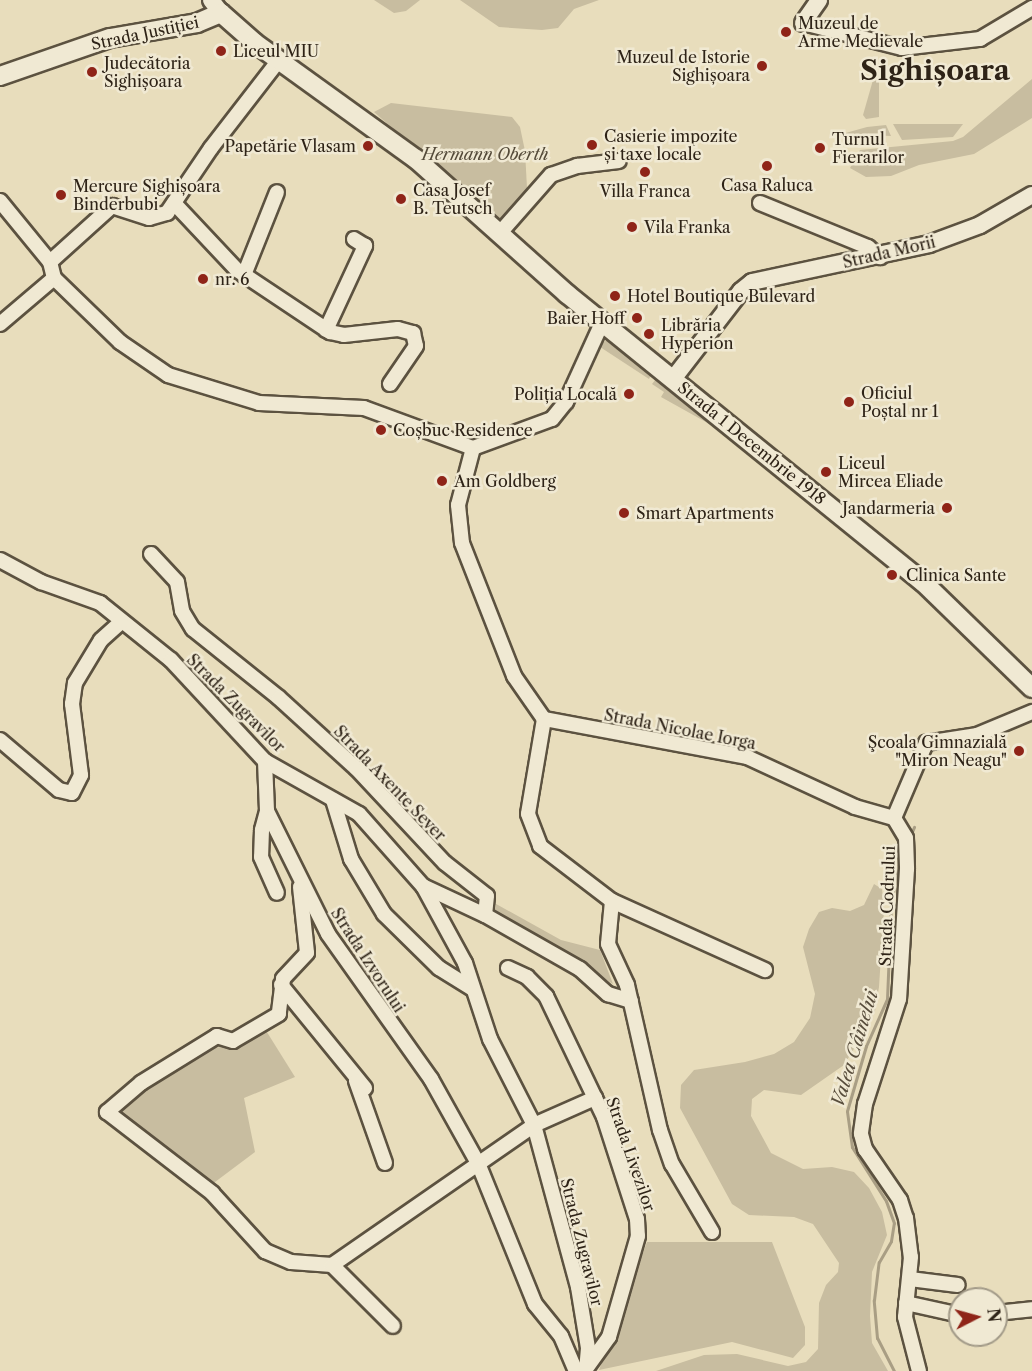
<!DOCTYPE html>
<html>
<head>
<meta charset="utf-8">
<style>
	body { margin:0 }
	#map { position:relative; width:1032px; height:1371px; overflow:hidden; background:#e8ddbc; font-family:"Libre Caslon Text",serif }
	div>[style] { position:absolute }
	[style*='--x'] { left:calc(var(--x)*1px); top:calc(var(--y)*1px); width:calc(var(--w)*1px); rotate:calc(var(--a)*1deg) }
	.green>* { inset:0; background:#c8bda0 }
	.stream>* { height:3px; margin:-1.5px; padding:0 1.5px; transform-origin:1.5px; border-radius:1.5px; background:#a99e84 }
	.roads { filter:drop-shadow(2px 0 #5c5240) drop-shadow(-2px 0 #5c5240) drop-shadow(0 2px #5c5240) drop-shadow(0 -2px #5c5240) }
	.minor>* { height:14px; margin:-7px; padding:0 7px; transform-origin:7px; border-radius:7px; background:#f0e9d3 }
	.tertiary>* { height:16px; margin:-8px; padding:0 8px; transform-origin:8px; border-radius:8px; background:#f0e9d3 }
	.secondary>* { height:18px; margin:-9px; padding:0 9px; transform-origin:9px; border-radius:9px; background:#f0e9d3 }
	.dots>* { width:16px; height:16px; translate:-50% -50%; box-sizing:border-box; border:3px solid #f0e9d3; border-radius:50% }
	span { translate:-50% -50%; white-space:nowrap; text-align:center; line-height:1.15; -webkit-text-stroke:5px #f0e9d3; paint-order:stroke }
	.poi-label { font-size:16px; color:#2e2317 }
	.left { translate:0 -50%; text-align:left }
	.right { translate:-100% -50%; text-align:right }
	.street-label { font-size:16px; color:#2e2317 }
	.park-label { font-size:16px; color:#544a39; font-style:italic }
	.water-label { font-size:18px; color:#594e3d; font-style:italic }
	.town-label { font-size:28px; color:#2e2317; font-weight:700 }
	.north { position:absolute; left:948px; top:1287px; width:60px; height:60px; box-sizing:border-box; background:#f0e9d3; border:2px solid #a29a88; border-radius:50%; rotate:84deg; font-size:16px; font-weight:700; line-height:24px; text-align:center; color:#2e2317 }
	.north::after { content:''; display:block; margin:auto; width:21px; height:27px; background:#8f2418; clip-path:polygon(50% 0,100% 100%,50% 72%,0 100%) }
</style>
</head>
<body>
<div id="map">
	<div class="green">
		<div style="clip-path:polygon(374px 0,420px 0,406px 11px,394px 13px)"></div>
		<div style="clip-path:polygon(460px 0,599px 0,574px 9px,558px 28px,542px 30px,499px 27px)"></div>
		<div style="clip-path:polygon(875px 73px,879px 74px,879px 117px,866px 119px,863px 115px)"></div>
		<div style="clip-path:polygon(1032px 79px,1032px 118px,974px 154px,919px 165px,891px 176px,866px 177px,850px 168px,860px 150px,953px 141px,963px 137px)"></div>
		<div style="clip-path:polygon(391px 103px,512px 117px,520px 127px,525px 151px,527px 188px,499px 222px,374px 112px)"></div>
		<div style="clip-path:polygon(893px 124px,963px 124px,953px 137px,902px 140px)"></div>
		<div style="clip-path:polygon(886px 125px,891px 136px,842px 134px,867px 127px)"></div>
		<div style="clip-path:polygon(608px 340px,651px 375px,649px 379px,597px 345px)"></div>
		<div style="clip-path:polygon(656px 379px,713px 425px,713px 426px,661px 397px,664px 392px,652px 384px)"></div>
		<div style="clip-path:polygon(874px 884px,882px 889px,884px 910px,879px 987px,875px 1011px,860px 1039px,844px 1065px,801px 1095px,764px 1090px,752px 1099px,751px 1116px,771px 1153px,803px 1169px,832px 1167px,854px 1172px,869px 1188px,882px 1212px,887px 1235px,872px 1272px,870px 1316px,872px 1343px,888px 1371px,656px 1371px,704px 1355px,737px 1354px,788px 1366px,806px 1362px,818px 1349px,819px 1303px,826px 1285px,838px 1272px,839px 1263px,813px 1224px,794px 1217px,749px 1215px,732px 1204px,680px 1108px,681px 1085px,694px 1070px,745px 1062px,774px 1054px,794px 1042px,810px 1018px,815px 994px,803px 947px,809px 929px,819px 912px,832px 908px,850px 911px,864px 905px)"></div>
		<div style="clip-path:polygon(489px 900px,561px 940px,600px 950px,613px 984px,504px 919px,493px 910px)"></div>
		<div style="clip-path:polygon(265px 1029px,295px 1077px,244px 1098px,255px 1152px,207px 1188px,117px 1108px,206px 1049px,235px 1045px)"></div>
		<div style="clip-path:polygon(647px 1242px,772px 1242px,805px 1327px,805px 1345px,793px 1358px,732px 1342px,599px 1370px)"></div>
	</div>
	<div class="stream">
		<div style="--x:910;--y:836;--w:10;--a:-66"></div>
		<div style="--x:894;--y:1371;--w:37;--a:-117"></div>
		<div style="--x:877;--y:1338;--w:38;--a:-95"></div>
		<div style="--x:874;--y:1300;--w:38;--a:-83"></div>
		<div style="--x:879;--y:1262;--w:24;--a:-60"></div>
		<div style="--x:891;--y:1241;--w:18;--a:-81"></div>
		<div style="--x:894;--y:1223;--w:23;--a:-110"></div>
		<div style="--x:886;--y:1201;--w:64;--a:-122.2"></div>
		<div style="--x:852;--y:1147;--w:36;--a:-98"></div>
		<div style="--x:847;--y:1111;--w:68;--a:-73.7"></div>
		<div style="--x:866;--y:1046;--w:51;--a:-65.9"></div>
		<div style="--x:887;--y:999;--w:95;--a:-87.6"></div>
		<div style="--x:891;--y:904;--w:50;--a:-79.6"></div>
	</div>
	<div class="roads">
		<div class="minor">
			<div style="--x:803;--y:23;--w:102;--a:14.2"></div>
			<div style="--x:902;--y:48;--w:79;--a:-6.6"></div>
			<div style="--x:980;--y:39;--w:61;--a:-30.8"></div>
			<div style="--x:0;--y:201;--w:79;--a:50.7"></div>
			<div style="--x:50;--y:262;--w:16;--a:76"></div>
			<div style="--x:54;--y:278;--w:92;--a:44.1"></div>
			<div style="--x:120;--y:342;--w:58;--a:34.5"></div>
			<div style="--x:168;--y:375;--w:95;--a:17.1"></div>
			<div style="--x:259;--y:403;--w:105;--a:2.7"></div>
			<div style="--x:364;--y:408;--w:116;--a:20.2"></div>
			<div style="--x:174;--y:203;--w:92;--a:46.8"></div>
			<div style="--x:237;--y:270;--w:112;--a:33.7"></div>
			<div style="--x:330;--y:332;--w:14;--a:12"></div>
			<div style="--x:344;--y:335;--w:54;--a:-6.3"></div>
			<div style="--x:398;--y:329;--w:16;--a:15"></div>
			<div style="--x:413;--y:333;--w:13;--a:77"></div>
			<div style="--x:416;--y:346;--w:46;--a:124.4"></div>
			<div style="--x:760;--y:203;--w:117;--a:22.2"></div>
			<div style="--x:868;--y:247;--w:16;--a:40"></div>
			<div style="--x:499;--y:234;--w:79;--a:-48.6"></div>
			<div style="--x:551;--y:175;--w:28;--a:-19"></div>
			<div style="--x:577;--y:166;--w:42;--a:-6.8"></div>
			<div style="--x:50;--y:262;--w:84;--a:-42.1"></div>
			<div style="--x:112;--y:206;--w:39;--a:18"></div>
			<div style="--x:149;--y:218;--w:19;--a:-16"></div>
			<div style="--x:167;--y:213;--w:78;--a:-55.9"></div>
			<div style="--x:211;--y:148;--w:111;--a:-52.3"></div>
			<div style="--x:244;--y:275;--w:89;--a:-68.3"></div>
			<div style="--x:0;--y:324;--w:71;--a:-40.4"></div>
			<div style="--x:326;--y:330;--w:93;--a:-65.1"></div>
			<div style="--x:365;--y:246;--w:13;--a:-148"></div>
			<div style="--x:473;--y:448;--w:59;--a:104.7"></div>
			<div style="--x:458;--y:505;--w:38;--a:84"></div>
			<div style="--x:462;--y:543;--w:143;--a:68.6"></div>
			<div style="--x:514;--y:676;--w:52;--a:55.1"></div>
			<div style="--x:473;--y:448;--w:84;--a:-20.2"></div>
			<div style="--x:552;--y:419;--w:22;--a:-51"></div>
			<div style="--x:566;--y:402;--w:87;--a:-65.5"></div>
			<div style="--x:151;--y:554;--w:38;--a:47"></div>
			<div style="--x:177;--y:582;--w:29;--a:80"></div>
			<div style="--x:182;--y:611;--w:21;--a:59"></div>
			<div style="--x:193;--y:629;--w:110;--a:38.7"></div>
			<div style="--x:279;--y:698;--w:104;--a:42.3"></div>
			<div style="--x:356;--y:768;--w:130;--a:46.9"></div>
			<div style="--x:445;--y:863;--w:53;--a:38.2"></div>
			<div style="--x:487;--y:896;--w:19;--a:96"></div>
			<div style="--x:0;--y:560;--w:47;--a:28.2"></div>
			<div style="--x:41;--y:582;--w:63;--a:19.6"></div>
			<div style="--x:100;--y:603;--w:91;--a:38.8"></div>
			<div style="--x:171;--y:660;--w:138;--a:47.1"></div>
			<div style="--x:265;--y:761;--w:108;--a:29.4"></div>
			<div style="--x:359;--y:814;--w:96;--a:48.4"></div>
			<div style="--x:423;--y:886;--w:88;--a:61.4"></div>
			<div style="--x:465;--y:963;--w:80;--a:71.8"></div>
			<div style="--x:490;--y:1039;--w:97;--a:62.9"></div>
			<div style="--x:534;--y:1125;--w:168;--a:74.8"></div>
			<div style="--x:578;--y:1287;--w:62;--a:80.7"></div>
			<div style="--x:588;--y:1348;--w:21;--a:95"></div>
			<div style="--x:544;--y:719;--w:96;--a:99.6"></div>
			<div style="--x:528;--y:814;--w:34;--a:69"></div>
			<div style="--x:540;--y:846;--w:91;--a:37.4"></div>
			<div style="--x:612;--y:901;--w:168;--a:24.3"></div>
			<div style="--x:544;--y:719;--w:207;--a:10.6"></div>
			<div style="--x:747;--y:757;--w:119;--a:24.8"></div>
			<div style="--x:855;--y:807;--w:41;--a:15.8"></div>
			<div style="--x:0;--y:740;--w:77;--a:40.3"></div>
			<div style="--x:59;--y:790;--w:13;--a:13"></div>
			<div style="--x:72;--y:793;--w:20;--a:-63"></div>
			<div style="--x:81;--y:775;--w:72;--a:-97.2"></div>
			<div style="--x:72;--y:704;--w:21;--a:-82"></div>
			<div style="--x:75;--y:683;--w:50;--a:-58.8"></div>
			<div style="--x:101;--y:640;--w:27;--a:-42"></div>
			<div style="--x:265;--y:761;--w:50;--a:87.7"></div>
			<div style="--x:267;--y:811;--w:137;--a:63.6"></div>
			<div style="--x:328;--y:934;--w:178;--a:54.6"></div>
			<div style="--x:431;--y:1079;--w:96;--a:60.8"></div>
			<div style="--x:478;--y:1163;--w:152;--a:68"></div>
			<div style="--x:535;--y:1304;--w:41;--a:50.9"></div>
			<div style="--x:561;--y:1336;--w:38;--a:67"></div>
			<div style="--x:333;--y:800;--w:62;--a:73"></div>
			<div style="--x:351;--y:859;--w:64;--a:59"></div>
			<div style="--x:384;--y:914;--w:77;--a:44.5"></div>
			<div style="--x:439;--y:968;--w:39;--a:32"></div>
			<div style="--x:267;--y:811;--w:20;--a:105"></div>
			<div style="--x:262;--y:830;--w:27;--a:92"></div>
			<div style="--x:261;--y:857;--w:39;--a:66"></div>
			<div style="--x:894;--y:818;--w:23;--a:59"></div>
			<div style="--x:906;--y:838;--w:31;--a:88"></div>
			<div style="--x:907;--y:869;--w:130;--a:93.5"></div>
			<div style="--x:899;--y:999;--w:110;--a:107.9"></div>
			<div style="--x:865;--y:1104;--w:30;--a:98"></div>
			<div style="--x:861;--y:1134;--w:16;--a:75"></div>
			<div style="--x:865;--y:1149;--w:62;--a:55.5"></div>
			<div style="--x:900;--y:1200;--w:19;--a:72"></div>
			<div style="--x:906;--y:1218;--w:39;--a:83"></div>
			<div style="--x:911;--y:1257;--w:60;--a:95.7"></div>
			<div style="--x:905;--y:1317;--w:56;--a:75.5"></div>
			<div style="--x:894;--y:818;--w:82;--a:-66.9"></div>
			<div style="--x:926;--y:743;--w:52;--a:-8.9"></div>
			<div style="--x:977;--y:735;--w:60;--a:-22.7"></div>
			<div style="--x:423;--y:886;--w:68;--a:25.1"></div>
			<div style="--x:485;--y:915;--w:109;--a:29.6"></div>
			<div style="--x:580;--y:969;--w:38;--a:42"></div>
			<div style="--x:608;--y:994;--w:24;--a:17"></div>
			<div style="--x:300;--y:887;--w:66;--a:83.9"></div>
			<div style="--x:307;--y:953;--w:35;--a:133"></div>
			<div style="--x:283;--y:979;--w:35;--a:97"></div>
			<div style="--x:279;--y:1014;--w:53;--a:149.6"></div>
			<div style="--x:233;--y:1041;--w:17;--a:-163"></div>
			<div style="--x:217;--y:1036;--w:89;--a:148.3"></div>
			<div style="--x:141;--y:1083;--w:45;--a:139.5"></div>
			<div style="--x:107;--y:1112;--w:133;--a:37.6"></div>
			<div style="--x:212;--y:1193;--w:79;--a:47.6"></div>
			<div style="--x:265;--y:1251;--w:28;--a:23"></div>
			<div style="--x:291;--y:1262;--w:41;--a:4.2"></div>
			<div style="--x:612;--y:901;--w:43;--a:95.3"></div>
			<div style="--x:608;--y:944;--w:45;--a:65.1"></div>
			<div style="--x:627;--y:985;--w:149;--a:77.2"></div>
			<div style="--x:660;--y:1130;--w:36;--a:71"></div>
			<div style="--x:672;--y:1164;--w:79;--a:59.5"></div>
			<div style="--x:508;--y:968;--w:21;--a:25"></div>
			<div style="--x:527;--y:977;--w:27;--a:45"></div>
			<div style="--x:546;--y:996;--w:134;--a:64.4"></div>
			<div style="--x:604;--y:1117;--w:107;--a:72.1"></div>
			<div style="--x:637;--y:1219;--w:17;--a:87"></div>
			<div style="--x:638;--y:1236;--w:105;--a:106"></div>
			<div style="--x:609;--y:1337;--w:39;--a:126"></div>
			<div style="--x:281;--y:985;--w:133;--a:50.8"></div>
			<div style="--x:356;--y:1081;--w:87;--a:70.5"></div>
			<div style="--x:332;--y:1265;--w:246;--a:-34.7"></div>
			<div style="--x:534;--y:1125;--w:67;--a:-23.9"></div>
			<div style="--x:332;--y:1265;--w:86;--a:45"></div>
			<div style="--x:910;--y:1279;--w:48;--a:7.1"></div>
			<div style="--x:906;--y:1303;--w:55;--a:12.5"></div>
			<div style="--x:996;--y:1313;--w:36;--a:-6"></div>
		</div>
		<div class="tertiary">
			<div style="--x:211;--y:0;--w:16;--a:52"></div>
			<div style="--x:803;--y:23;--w:28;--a:-55"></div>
			<div style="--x:673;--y:379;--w:111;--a:-52.3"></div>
			<div style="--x:741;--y:291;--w:14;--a:-39"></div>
			<div style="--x:752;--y:282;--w:181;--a:-12.1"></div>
			<div style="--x:929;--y:244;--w:54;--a:-20.4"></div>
			<div style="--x:980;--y:225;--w:60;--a:-30"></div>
		</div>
		<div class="secondary">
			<div style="--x:0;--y:76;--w:116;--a:-19.1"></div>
			<div style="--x:110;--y:38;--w:88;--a:-9.8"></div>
			<div style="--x:197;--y:23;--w:26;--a:-23"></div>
			<div style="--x:221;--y:13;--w:45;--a:41.4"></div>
			<div style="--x:255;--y:43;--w:198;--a:35.8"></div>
			<div style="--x:416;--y:159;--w:203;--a:41.8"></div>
			<div style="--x:567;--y:294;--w:458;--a:39"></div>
			<div style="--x:923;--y:582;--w:152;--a:44.2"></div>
		</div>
	</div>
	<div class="dots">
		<div style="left:786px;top:32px;background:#8f2418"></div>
		<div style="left:221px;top:51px;background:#8f2418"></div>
		<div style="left:762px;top:66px;background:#8f2418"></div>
		<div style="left:92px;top:72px;background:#8f2418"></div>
		<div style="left:592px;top:145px;background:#8f2418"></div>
		<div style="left:368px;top:146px;background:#8f2418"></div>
		<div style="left:820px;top:148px;background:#8f2418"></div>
		<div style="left:767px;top:166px;background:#8f2418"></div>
		<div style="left:645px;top:172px;background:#8f2418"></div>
		<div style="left:61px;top:195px;background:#8f2418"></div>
		<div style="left:401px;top:199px;background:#8f2418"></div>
		<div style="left:632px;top:227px;background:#8f2418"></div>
		<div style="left:203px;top:279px;background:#8f2418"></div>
		<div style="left:615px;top:296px;background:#8f2418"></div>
		<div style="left:637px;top:318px;background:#8f2418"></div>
		<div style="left:649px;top:334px;background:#8f2418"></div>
		<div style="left:629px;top:394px;background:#8f2418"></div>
		<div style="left:849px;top:402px;background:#8f2418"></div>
		<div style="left:381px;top:430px;background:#8f2418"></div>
		<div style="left:826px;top:472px;background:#8f2418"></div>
		<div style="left:442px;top:481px;background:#8f2418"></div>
		<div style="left:947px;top:508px;background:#8f2418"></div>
		<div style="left:624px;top:513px;background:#8f2418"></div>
		<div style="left:892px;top:575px;background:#8f2418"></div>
		<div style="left:1019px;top:751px;background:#8f2418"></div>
	</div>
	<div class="poi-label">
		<span class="left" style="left:798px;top:32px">Muzeul de<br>Arme Medievale</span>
		<span class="left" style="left:233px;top:51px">Liceul MIU</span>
		<span class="right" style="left:750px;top:66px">Muzeul de Istorie<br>Sighișoara</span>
		<span class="left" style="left:104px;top:72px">Judecătoria<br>Sighișoara</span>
		<span class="left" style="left:604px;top:145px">Casierie impozite<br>și taxe locale</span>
		<span class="left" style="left:832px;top:148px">Turnul<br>Fierarilor</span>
		<span class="right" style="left:356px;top:146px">Papetărie Vlasam</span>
		<span style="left:767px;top:185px">Casa Raluca</span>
		<span class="left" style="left:73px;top:195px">Mercure Sighișoara<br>Binderbubi</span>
		<span class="left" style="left:413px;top:199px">Casa Josef<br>B. Teutsch</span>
		<span style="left:645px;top:191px">Villa Franca</span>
		<span class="left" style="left:644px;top:227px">Vila Franka</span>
		<span class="left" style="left:215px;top:279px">nr. 6</span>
		<span class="left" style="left:627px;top:296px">Hotel Boutique Bulevard</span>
		<span class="right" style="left:625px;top:318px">Baier Hoff</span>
		<span class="left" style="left:661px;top:334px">Librăria<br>Hyperion</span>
		<span class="left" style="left:861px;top:402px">Oficiul<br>Poștal nr 1</span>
		<span class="right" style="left:617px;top:394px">Poliția Locală</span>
		<span class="left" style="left:393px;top:430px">Coșbuc Residence</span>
		<span class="left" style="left:838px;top:472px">Liceul<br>Mircea Eliade</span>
		<span class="left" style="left:454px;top:481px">Am Goldberg</span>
		<span class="right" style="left:935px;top:508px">Jandarmeria</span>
		<span class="left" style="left:636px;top:513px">Smart Apartments</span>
		<span class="left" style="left:906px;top:575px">Clinica Sante</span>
		<span class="right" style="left:1007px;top:751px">Şcoala Gimnazială<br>"Miron Neagu"</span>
	</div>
	<div class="street-label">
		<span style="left:145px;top:33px;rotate:-12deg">Strada Justiției</span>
		<span style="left:889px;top:252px;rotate:-13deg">Strada Morii</span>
		<span style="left:752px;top:443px;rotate:39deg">Strada 1 Decembrie 1918</span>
		<span style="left:236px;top:703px;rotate:45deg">Strada Zugravilor</span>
		<span style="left:680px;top:729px;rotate:11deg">Strada Nicolae Iorga</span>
		<span style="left:390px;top:783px;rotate:46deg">Strada Axente Sever</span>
		<span style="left:887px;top:906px;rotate:-88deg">Strada Codrului</span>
		<span style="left:368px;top:960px;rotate:57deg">Strada Izvorului</span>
		<span style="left:631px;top:1154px;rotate:71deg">Strada Livezilor</span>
		<span style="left:582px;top:1242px;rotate:76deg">Strada Zugravilor</span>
	</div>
	<div class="park-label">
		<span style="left:485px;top:154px">Hermann Oberth</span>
	</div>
	<div class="water-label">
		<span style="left:855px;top:1049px;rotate:-73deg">Valea Câinelui</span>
	</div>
	<div class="town-label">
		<span style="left:935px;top:70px">Sighișoara</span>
	</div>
	<div class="north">N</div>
</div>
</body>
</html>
